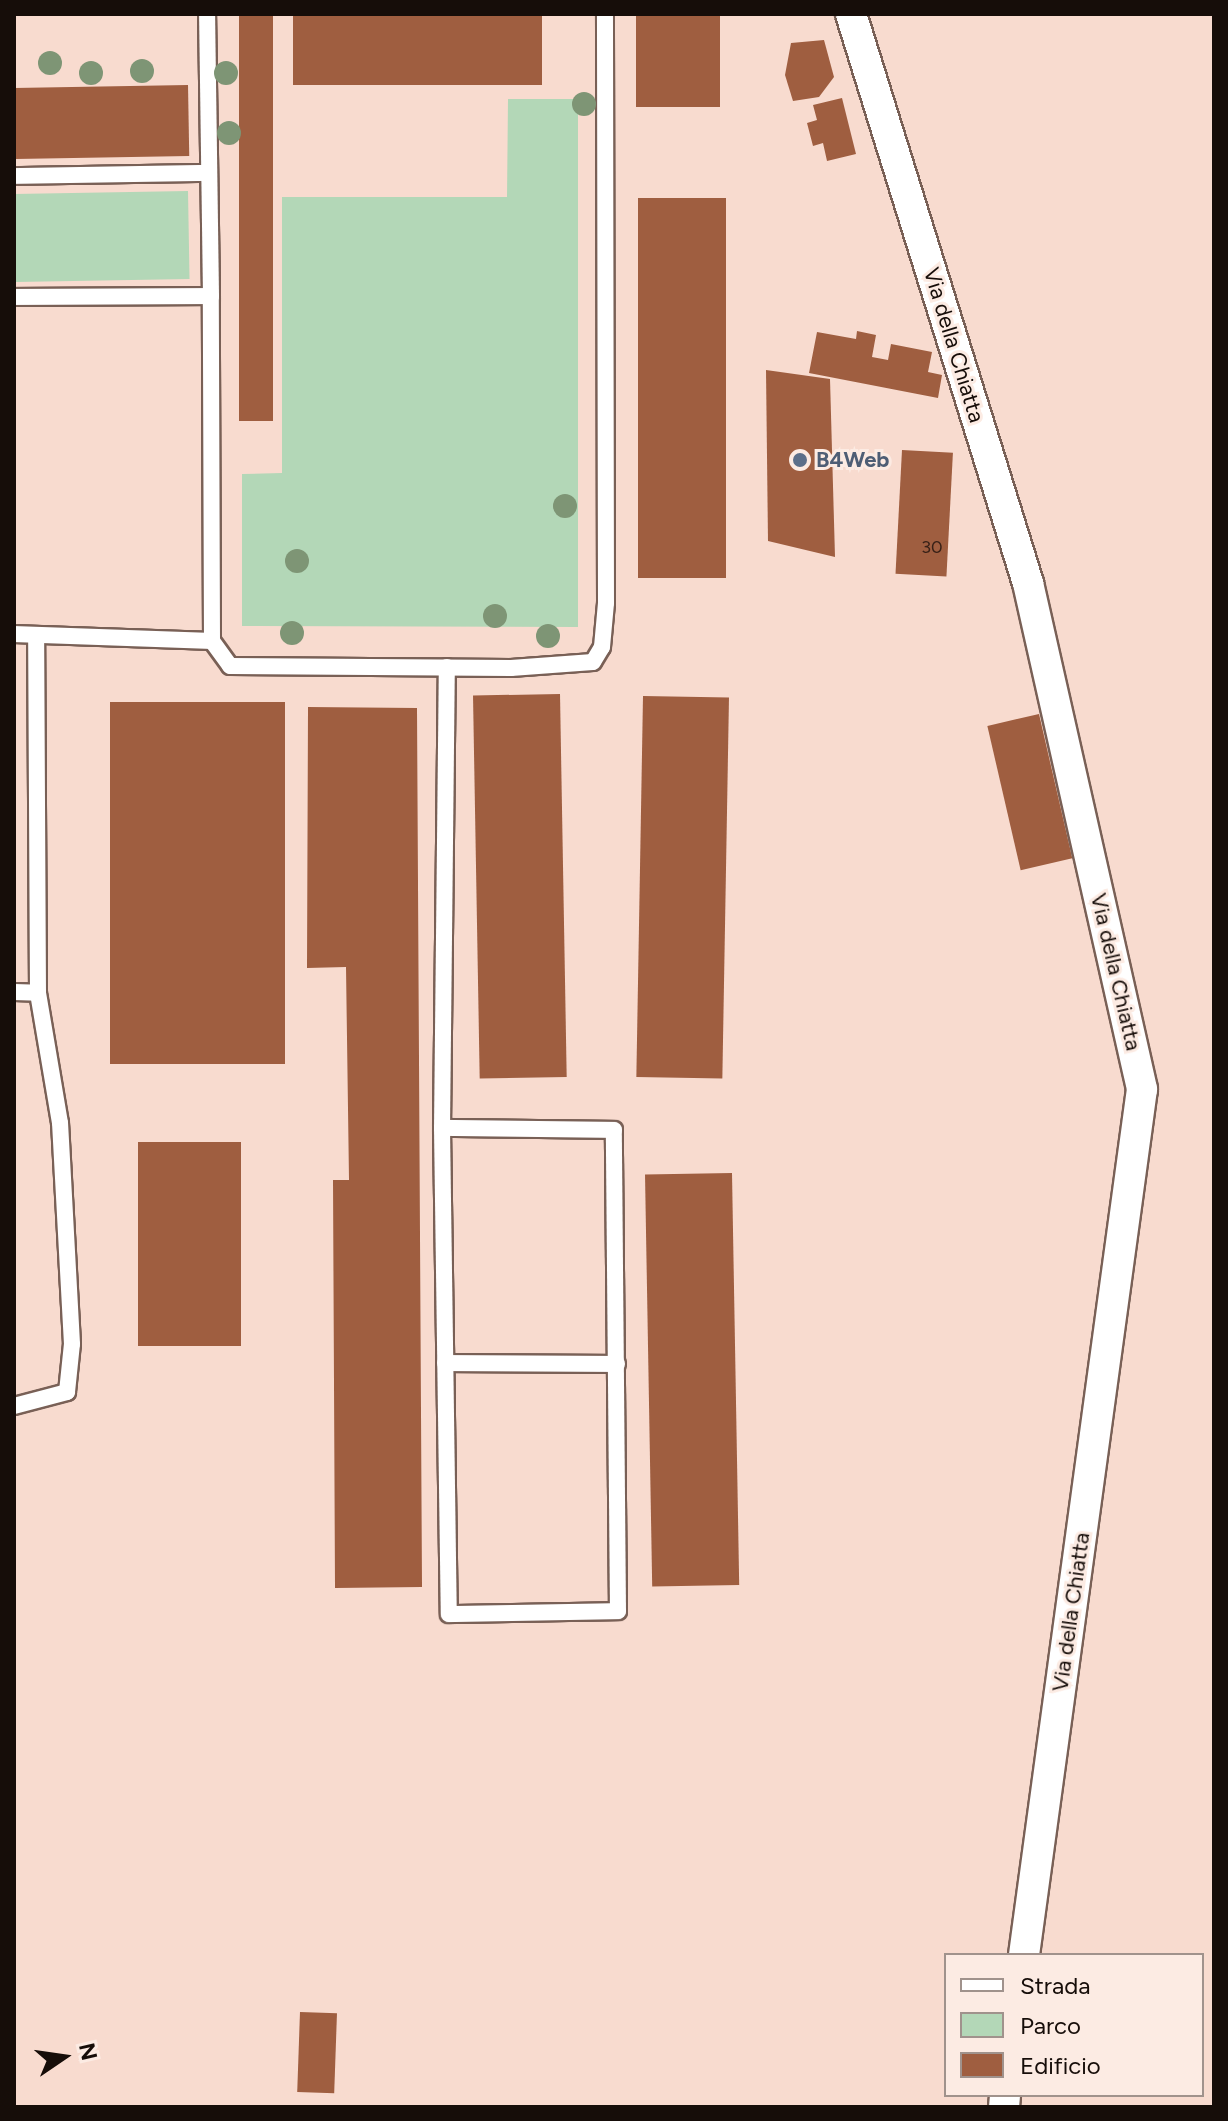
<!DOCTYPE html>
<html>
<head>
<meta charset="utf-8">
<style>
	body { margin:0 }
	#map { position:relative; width:1228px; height:2121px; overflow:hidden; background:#f8dbcf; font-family:Figtree,sans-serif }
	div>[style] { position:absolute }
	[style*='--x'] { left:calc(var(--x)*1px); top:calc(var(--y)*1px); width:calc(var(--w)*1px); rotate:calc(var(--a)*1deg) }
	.green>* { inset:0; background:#b3d7b7; transform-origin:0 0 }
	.building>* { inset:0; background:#9f5e40; transform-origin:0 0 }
	.roads { filter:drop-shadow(2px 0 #796056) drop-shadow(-2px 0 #796056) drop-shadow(0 2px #796056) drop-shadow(0 -2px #796056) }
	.service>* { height:16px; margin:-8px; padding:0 8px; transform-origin:8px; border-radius:8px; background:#fff }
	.minor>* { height:30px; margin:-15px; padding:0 15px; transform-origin:15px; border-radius:15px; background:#fff }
	.trees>* { width:24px; height:24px; margin:-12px; border-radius:50%; background:#7e9575 }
	.dots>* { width:22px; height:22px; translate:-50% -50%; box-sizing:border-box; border:4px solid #fcebe3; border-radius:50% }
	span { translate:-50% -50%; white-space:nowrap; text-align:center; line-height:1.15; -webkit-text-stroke:6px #fcebe3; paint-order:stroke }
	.number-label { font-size:18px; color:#382117 }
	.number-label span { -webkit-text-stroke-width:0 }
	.street-label { font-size:22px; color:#160d09 }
	.service-label { font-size:22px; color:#4e5e75; font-weight:700 }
	.left { translate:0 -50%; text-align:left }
	.frame { position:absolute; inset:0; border:16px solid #160d09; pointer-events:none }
	.legend { position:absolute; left:944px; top:1953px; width:260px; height:144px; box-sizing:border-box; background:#fcebe3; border:2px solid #a0928c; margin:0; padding:10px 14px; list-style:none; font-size:24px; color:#160d09 }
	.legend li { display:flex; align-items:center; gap:16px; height:40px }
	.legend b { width:40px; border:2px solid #a0928c }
	.north { position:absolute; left:24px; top:2017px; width:80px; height:80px; -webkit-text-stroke:6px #fcebe3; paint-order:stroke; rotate:77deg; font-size:22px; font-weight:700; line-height:32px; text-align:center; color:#160d09 }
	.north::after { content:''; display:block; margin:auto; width:28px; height:36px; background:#160d09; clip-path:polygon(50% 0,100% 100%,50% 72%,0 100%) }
</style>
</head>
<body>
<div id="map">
	<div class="green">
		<div style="clip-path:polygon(508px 99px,578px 99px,578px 627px,242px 626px,242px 474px,282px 473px,282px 197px,507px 197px)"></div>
		<div style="left:188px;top:191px;width:88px;height:174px;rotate:89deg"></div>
	</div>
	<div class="building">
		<div style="left:239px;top:14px;width:34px;height:407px"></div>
		<div style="left:293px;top:14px;width:249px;height:71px"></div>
		<div style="left:636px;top:14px;width:84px;height:93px"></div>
		<div style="clip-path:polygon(824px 40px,834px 77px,819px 97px,793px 101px,785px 75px,791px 43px)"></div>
		<div style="left:188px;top:85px;width:71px;height:174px;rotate:89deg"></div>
		<div style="clip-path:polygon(842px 98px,856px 154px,827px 161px,823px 143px,813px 146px,807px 123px,817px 120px,813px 105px)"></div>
		<div style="left:638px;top:198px;width:88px;height:380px"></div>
		<div style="clip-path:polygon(857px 331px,876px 335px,872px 357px,888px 360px,891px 344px,932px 352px,928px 372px,942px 375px,938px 398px,809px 373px,817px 332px,856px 339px)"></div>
		<div style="clip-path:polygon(766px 370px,830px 379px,835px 557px,768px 541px)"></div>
		<div style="left:902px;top:450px;width:51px;height:124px;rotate:3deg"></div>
		<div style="left:560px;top:694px;width:383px;height:87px;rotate:89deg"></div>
		<div style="left:643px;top:696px;width:86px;height:381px;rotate:1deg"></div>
		<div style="left:285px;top:702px;width:362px;height:175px;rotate:90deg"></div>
		<div style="clip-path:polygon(308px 707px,417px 708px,422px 1587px,335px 1588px,333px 1180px,349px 1180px,346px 967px,307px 968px)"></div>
		<div style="left:1039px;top:714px;width:148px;height:53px;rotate:77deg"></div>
		<div style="left:241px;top:1142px;width:204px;height:103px;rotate:90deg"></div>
		<div style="left:732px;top:1173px;width:412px;height:87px;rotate:89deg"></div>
		<div style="left:300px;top:2012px;width:37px;height:80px;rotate:2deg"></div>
	</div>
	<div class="roads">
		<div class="service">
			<div style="--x:14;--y:176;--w:192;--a:-0.9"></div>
			<div style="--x:14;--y:297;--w:197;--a:-0.3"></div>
			<div style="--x:211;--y:296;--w:282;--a:-90.8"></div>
			<div style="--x:14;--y:634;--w:198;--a:2"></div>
			<div style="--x:212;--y:641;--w:345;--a:-90.2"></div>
			<div style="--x:212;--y:641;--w:31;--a:54"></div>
			<div style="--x:230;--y:666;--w:281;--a:0.4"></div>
			<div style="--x:511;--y:668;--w:82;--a:-4.2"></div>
			<div style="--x:593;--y:662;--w:17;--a:-59"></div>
			<div style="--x:602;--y:647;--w:44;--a:-84.8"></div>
			<div style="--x:606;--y:603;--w:589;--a:-90.1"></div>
			<div style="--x:14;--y:992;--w:24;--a:2"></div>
			<div style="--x:38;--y:993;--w:358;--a:-90.3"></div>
			<div style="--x:442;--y:1128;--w:486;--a:89.2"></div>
			<div style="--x:449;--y:1614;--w:169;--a:-1"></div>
			<div style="--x:618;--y:1611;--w:481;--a:-90.5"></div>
			<div style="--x:614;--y:1130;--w:172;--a:-179.3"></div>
			<div style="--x:442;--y:1128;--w:461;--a:-89.4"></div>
			<div style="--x:445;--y:1363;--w:172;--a:0.3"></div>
			<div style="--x:14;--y:1406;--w:55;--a:-14.8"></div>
			<div style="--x:67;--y:1392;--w:48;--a:-84.1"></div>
			<div style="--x:72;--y:1344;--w:221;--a:-93.1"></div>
			<div style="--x:60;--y:1123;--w:132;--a:-99.6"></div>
		</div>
		<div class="minor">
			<div style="--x:851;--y:14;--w:596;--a:72.72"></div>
			<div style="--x:1028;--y:583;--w:519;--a:77.3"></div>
			<div style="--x:1142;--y:1089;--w:874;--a:97.76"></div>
			<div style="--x:1004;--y:2107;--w:12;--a:-85"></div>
		</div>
	</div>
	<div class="trees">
		<div style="left:50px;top:63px"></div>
		<div style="left:142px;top:71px"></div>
		<div style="left:91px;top:73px"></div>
		<div style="left:226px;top:73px"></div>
		<div style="left:584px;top:104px"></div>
		<div style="left:229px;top:133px"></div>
		<div style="left:565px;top:506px"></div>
		<div style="left:297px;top:561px"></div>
		<div style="left:495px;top:616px"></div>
		<div style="left:292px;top:633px"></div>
		<div style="left:548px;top:636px"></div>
	</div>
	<div class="dots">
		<div style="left:800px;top:460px;background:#5c6f8a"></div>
	</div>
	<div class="number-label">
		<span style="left:932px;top:547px">30</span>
	</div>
	<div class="street-label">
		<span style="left:954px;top:345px;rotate:73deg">Via della Chiatta</span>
		<span style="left:1116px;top:972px;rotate:77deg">Via della Chiatta</span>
		<span style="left:1071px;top:1612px;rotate:-82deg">Via della Chiatta</span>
	</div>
	<div class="service-label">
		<span class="left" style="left:816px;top:460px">B4Web</span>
	</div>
	<div class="frame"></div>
	<ul class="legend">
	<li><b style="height:10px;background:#fff"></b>Strada</li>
	<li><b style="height:22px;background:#b3d7b7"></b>Parco</li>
	<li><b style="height:22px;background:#9f5e40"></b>Edificio</li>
	</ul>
	<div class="north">N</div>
</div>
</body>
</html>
